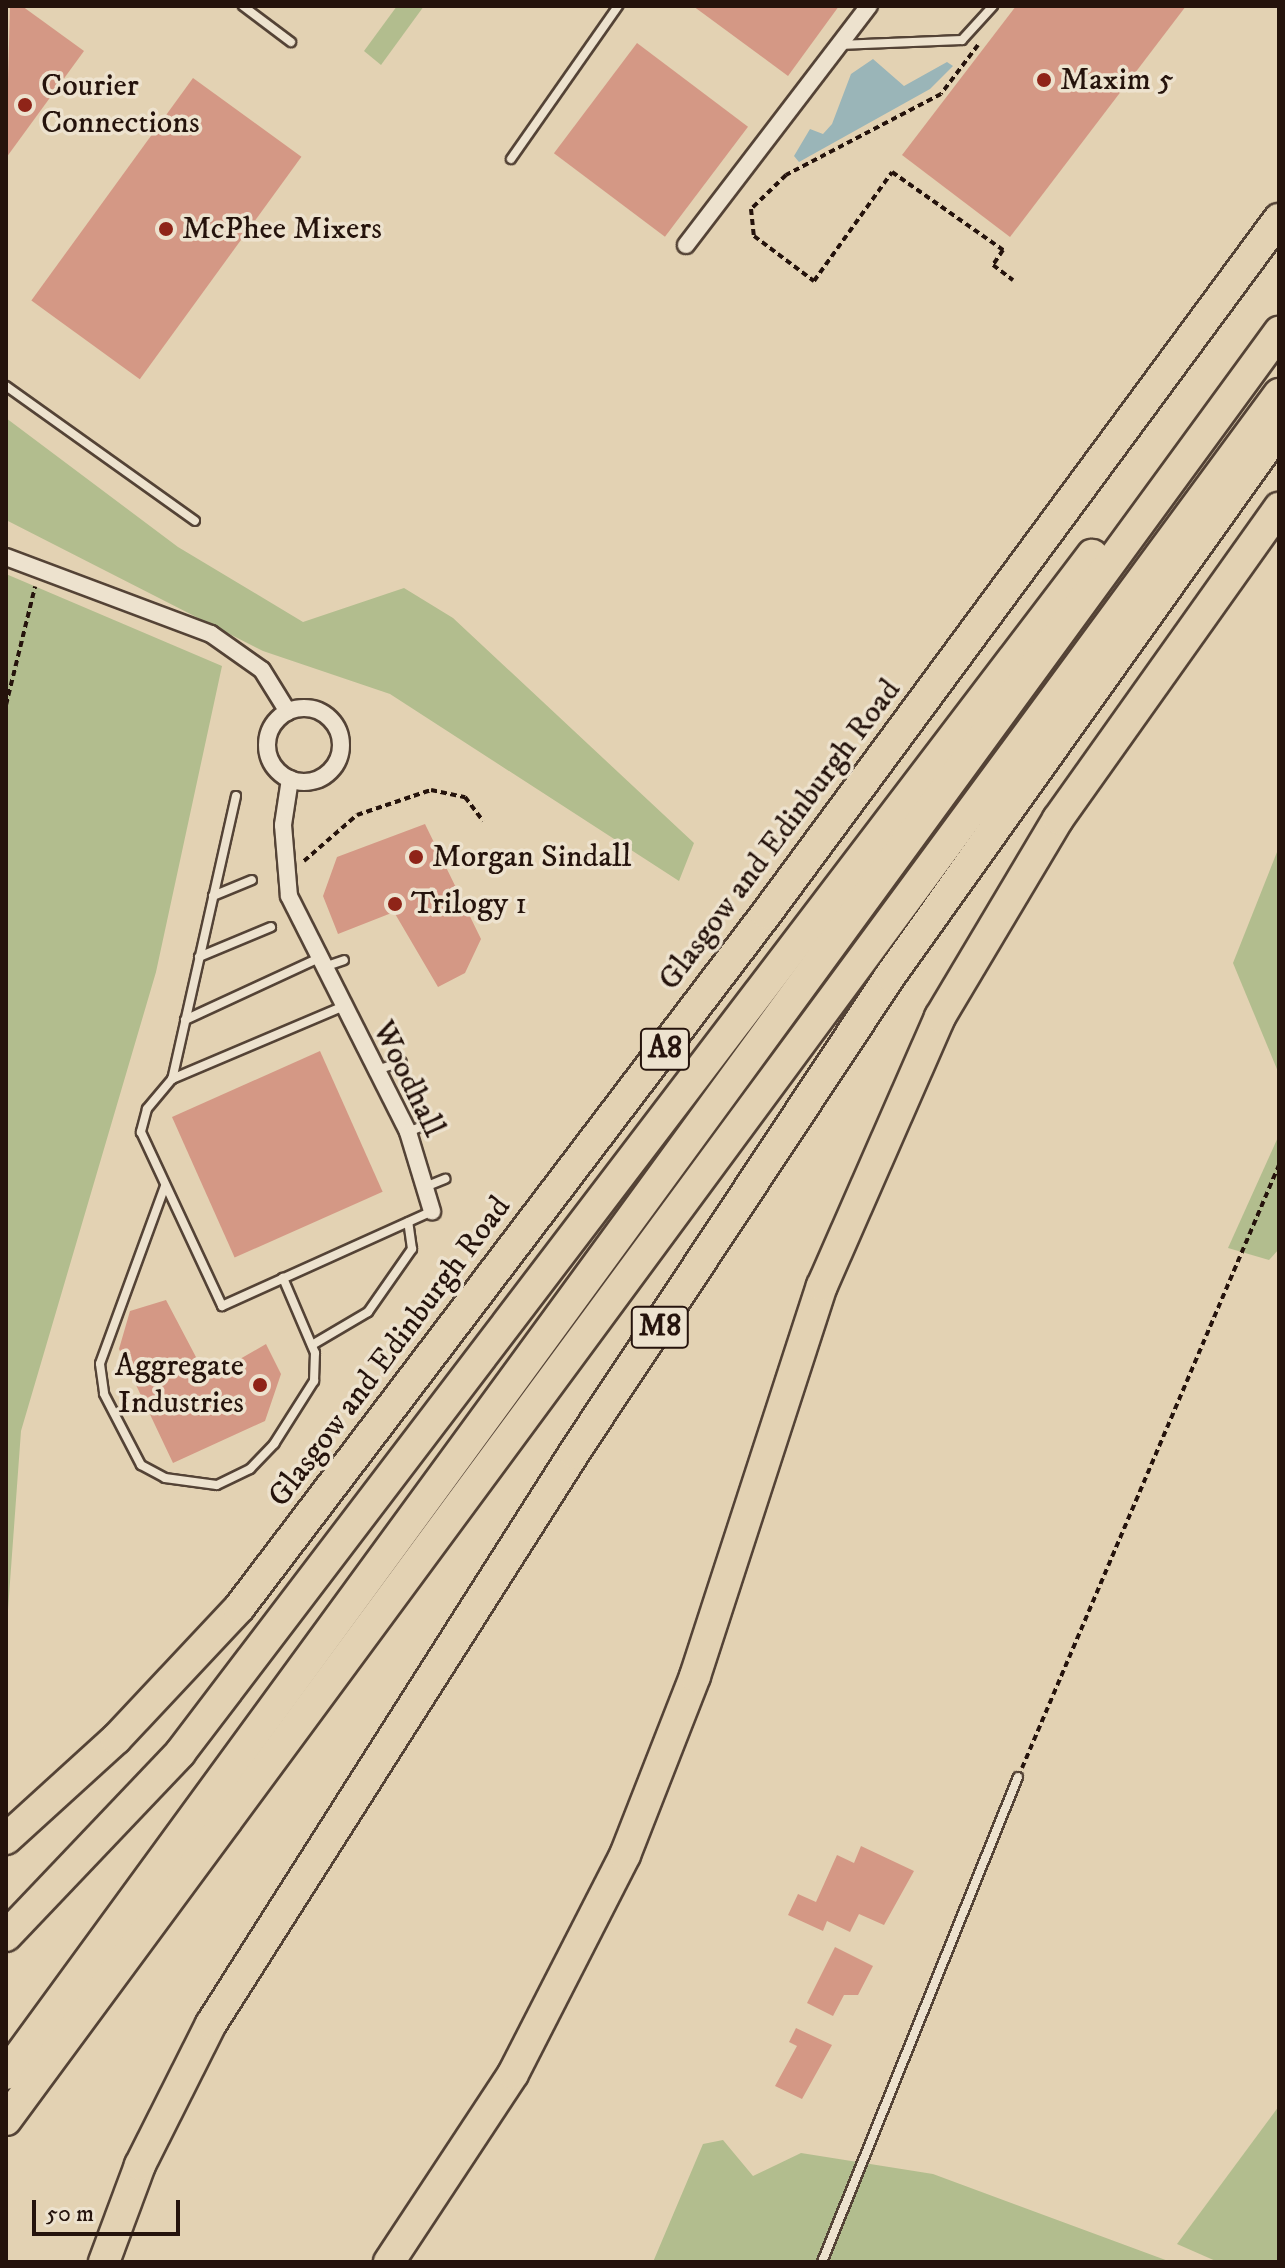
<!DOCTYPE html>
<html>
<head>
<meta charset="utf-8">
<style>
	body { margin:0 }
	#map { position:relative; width:1285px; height:2268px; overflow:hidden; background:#e3d2b3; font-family:"IM FELL DW Pica",serif }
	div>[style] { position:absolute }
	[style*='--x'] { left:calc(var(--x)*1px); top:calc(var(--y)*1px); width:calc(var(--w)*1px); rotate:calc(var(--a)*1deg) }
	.green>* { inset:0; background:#b2bd8e }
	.water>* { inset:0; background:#9ab5b8 }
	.building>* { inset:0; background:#d49885; transform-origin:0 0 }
	.path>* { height:4px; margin-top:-2px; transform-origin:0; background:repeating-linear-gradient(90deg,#25130c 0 6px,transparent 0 10px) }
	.roads { filter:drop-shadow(2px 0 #544336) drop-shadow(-2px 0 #544336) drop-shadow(0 2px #544336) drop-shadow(0 -2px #544336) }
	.lane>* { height:8px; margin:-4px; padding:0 4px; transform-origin:4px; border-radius:4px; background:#ede2ce }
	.street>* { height:16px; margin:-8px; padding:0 8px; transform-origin:8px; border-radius:8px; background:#ede2ce }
	.street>.ring { margin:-8px; padding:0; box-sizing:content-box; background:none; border:16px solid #ede2ce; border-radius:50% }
	.highway>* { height:30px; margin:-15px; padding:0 15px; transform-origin:15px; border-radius:15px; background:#e3d2b3 }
	.dots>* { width:22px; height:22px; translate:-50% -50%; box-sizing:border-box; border:4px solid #ede2ce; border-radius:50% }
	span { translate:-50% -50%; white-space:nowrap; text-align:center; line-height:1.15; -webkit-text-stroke:7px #ede2ce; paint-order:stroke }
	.shield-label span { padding:2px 6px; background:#ede2ce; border:2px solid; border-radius:6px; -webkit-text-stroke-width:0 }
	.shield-label { font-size:30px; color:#25130c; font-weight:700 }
	.poi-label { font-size:32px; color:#25130c }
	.left { translate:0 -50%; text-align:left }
	.right { translate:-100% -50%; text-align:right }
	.street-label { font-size:32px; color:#25130c }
	.frame { position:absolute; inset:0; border:8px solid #25130c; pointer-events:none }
	.scale { position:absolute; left:32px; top:2200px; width:148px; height:36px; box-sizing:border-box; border:4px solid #25130c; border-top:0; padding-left:10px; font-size:24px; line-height:28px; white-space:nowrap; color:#25130c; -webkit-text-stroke:6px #ede2ce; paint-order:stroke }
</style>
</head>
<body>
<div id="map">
	<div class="green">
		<div style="clip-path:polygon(397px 6px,424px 6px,381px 65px,364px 51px)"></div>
		<div style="clip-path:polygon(6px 418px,178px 547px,303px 622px,404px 588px,453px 618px,694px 843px,679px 881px,390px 694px,263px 651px,6px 520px)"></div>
		<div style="clip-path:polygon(6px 574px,222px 666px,156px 972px,21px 1431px,6px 1637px)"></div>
		<div style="clip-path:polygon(1279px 847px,1279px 1074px,1233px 963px)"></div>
		<div style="clip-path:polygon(1279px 1135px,1279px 1249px,1269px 1260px,1228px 1248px)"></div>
		<div style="clip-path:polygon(1279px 2106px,1279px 2262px,1218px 2262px,1177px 2244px)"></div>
		<div style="clip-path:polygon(723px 2140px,753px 2176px,801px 2153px,933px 2174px,1171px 2262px,653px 2262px,703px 2144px)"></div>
	</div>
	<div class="water">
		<div style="clip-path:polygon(873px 59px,904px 86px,947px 62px,953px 66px,930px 89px,799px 162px,794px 156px,810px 129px,823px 134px,832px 124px,851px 74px)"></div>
	</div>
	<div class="building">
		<div style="clip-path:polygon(10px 6px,22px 6px,84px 51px,6px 158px)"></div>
		<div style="clip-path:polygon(693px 6px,839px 6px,788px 76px)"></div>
		<div style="clip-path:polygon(1016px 6px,1186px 6px,1010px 237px,902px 155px)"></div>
		<div style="left:637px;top:43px;width:139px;height:138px;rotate:37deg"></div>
		<div style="left:193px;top:78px;width:134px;height:275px;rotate:36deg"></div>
		<div style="clip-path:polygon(425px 824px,481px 939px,465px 973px,438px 987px,394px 912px,338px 934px,323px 896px,337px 857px)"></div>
		<div style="left:320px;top:1051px;width:154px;height:162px;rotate:66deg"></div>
		<div style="clip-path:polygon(166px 1300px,207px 1378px,266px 1344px,281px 1374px,265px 1421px,173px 1463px,119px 1349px,130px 1311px)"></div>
		<div style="clip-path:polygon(861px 1846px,914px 1871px,884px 1925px,859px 1914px,850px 1932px,827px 1921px,823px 1931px,788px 1915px,798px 1894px,816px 1902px,837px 1855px,854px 1863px)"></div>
		<div style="clip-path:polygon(835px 1947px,873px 1966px,858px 1995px,844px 1995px,833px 2016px,807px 2003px)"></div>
		<div style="clip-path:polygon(796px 2028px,832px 2045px,802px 2099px,775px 2086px,797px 2046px,789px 2042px)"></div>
	</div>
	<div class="path">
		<div style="--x:978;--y:45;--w:61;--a:127.1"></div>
		<div style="--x:941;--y:94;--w:175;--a:152.4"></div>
		<div style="--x:786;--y:175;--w:49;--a:135.8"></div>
		<div style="--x:751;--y:209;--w:27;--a:84"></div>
		<div style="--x:754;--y:236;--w:75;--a:36.9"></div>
		<div style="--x:814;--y:281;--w:134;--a:-54.4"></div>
		<div style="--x:892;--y:172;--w:136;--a:35.1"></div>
		<div style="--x:1003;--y:250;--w:18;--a:124"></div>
		<div style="--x:993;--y:265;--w:25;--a:37"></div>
		<div style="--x:6;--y:705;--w:122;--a:-76.2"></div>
		<div style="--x:304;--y:861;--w:70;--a:-41"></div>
		<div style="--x:357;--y:815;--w:78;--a:-18.7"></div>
		<div style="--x:431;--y:790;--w:35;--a:12"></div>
		<div style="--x:465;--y:797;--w:30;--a:53"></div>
		<div style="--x:1022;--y:1768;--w:655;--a:-66.92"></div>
	</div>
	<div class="roads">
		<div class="lane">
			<div style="--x:243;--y:6;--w:60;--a:36.9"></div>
			<div style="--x:839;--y:45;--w:123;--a:-2.3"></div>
			<div style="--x:962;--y:40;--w:46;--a:-47.6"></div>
			<div style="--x:511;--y:159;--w:187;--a:-55"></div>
			<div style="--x:6;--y:386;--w:232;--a:35.5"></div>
			<div style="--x:236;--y:796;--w:290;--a:102.7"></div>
			<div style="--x:172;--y:1079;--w:185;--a:-23"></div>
			<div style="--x:213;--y:896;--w:42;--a:-22.3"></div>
			<div style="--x:199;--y:957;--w:78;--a:-22.6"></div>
			<div style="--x:324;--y:967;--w:21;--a:-19"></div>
			<div style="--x:185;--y:1020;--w:148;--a:-24.8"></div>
			<div style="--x:376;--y:1070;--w:27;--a:-17"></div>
			<div style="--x:172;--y:1079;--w:39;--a:130"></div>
			<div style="--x:147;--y:1109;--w:24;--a:105"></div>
			<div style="--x:141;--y:1132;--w:192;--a:65"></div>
			<div style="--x:222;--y:1306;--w:230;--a:-24.3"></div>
			<div style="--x:408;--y:1132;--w:24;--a:-22"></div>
			<div style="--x:165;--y:1186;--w:189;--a:110.1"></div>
			<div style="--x:100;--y:1364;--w:30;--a:82"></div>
			<div style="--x:104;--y:1394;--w:80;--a:62.5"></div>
			<div style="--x:141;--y:1465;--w:27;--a:28"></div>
			<div style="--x:165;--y:1478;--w:52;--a:7.7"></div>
			<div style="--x:217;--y:1485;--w:37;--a:-26"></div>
			<div style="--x:250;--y:1469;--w:35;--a:-46"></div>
			<div style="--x:274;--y:1444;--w:75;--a:-57.6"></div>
			<div style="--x:314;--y:1381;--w:28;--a:-88"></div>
			<div style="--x:315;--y:1353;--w:82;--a:-113.1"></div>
			<div style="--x:425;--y:1187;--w:22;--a:-22"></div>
			<div style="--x:312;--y:1345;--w:65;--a:-30.5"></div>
			<div style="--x:368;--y:1312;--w:77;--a:-55.1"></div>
			<div style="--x:412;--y:1249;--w:27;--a:-98"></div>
			<div style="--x:822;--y:2262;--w:523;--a:-68"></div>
		</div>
		<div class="street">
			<div style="--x:686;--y:245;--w:301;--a:-52.6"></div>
			<div style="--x:6;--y:557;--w:219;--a:20.6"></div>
			<div style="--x:211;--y:634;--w:62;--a:35.2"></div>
			<div style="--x:262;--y:670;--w:49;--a:58.2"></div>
			<div class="ring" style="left:267px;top:708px;width:58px;height:58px"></div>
			<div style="--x:290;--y:779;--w:47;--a:98.7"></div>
			<div style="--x:283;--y:825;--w:71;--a:85.2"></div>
			<div style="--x:289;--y:896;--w:264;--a:63.2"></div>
			<div style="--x:408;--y:1132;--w:83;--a:73.1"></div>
		</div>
		<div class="highway">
			<div style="--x:6;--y:1839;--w:149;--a:-42.3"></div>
			<div style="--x:116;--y:1739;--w:180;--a:-46.8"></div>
			<div style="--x:239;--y:1608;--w:871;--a:-52.79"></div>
			<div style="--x:766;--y:914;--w:864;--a:-53.57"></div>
			<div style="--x:6;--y:1936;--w:253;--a:-46.4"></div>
			<div style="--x:180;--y:1753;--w:1506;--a:-52.72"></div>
			<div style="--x:6;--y:2074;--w:2158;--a:-53.84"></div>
			<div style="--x:6;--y:2120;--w:2145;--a:-53.59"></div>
			<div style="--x:104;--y:2262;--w:103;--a:-69.6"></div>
			<div style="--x:140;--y:2165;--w:158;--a:-63.3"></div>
			<div style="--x:211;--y:2024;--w:677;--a:-57.55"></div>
			<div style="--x:574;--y:1453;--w:572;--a:-56.48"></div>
			<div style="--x:890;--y:976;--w:670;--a:-54.53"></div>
			<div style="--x:389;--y:2262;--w:225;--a:-56.6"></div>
			<div style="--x:513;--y:2074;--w:246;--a:-62.9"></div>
			<div style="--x:625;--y:1855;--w:192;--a:-68.6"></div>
			<div style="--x:695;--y:1676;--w:410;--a:-72"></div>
			<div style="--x:822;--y:1286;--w:294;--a:-66.3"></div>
			<div style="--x:940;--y:1017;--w:230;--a:-59.2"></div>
			<div style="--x:1058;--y:819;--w:382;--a:-54.6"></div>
		</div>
	</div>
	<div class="dots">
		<div style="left:1044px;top:80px;background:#8f2418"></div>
		<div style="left:25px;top:105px;background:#8f2418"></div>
		<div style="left:166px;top:229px;background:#8f2418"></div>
		<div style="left:416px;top:857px;background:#8f2418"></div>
		<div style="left:395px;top:904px;background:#8f2418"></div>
		<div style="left:260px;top:1385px;background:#8f2418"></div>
	</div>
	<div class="shield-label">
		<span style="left:665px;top:1049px">A8</span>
		<span style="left:660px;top:1327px">M8</span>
	</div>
	<div class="poi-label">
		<span class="left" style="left:1060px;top:80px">Maxim 5</span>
		<span class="left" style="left:41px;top:105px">Courier<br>Connections</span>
		<span class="left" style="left:182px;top:229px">McPhee Mixers</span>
		<span class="left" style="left:432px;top:857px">Morgan Sindall</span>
		<span class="left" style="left:411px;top:904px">Trilogy 1</span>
		<span class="right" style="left:244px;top:1385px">Aggregate<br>Industries</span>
	</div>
	<div class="street-label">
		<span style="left:780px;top:835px;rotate:-53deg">Glasgow and Edinburgh Road</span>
		<span style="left:408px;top:1079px;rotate:64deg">Woodhall</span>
		<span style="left:390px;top:1352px;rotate:-53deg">Glasgow and Edinburgh Road</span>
	</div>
	<div class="frame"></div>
	<div class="scale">50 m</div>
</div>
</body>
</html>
